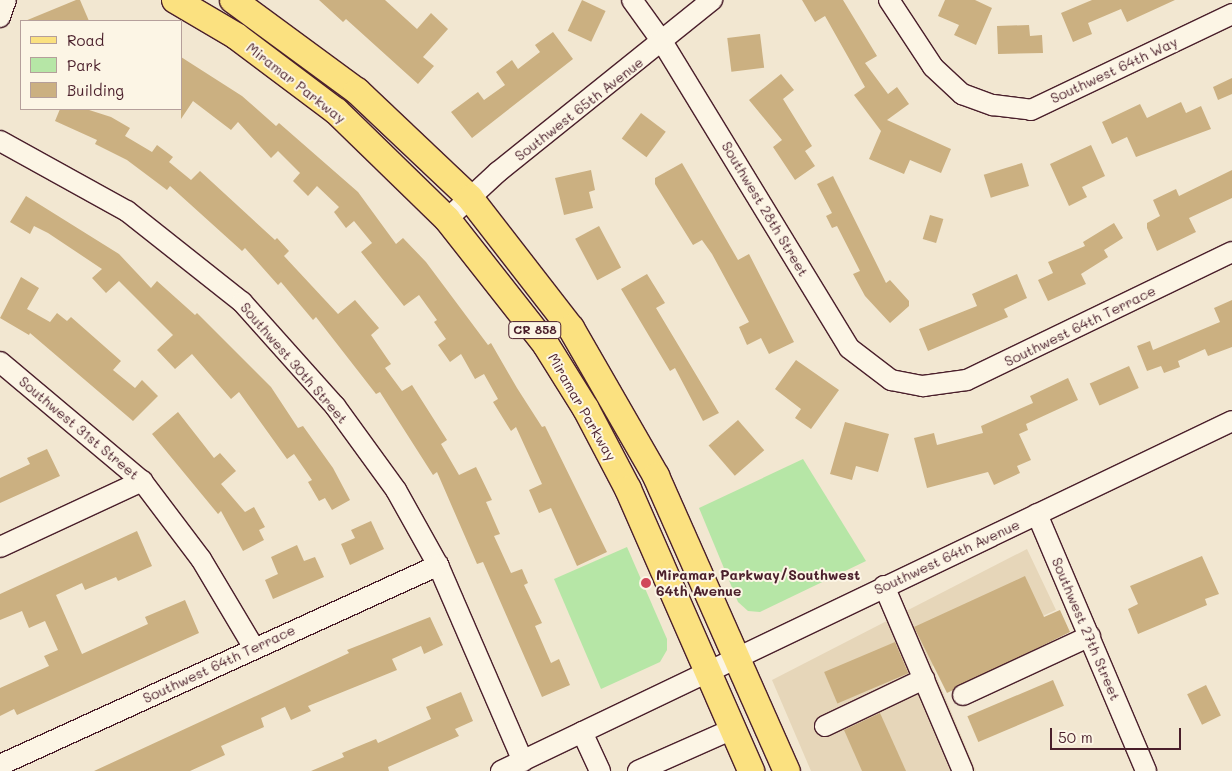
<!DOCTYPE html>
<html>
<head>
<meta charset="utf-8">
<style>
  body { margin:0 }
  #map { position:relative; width:1232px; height:771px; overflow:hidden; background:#f2e7d1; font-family:Mali,sans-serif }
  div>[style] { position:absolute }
  .built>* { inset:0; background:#e6d6b9 }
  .green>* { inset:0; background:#b6e6a6 }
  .building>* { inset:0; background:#cbb081; transform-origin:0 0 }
  .roads { filter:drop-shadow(1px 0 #4a1f2b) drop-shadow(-1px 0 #4a1f2b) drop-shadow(0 1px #4a1f2b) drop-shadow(0 -1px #4a1f2b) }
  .minor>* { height:20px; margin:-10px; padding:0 10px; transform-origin:10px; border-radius:10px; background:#fcf5e5 }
  .major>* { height:26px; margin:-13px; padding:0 13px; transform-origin:13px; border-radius:13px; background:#fbe180 }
  .dots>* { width:14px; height:14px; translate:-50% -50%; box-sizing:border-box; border:2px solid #fcf5e5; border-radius:50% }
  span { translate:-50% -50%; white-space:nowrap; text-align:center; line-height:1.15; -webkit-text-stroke:4px #fcf5e5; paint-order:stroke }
  .shield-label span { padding:1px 4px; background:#fcf5e5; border:1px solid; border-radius:4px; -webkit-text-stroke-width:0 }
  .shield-label { font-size:12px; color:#4a1f2b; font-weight:700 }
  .street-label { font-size:14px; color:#4a1f2b }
  .poi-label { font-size:14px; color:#4a1f2b; font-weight:700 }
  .left { translate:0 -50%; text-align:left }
  .legend { position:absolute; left:20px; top:20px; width:162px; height:90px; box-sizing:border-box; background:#fcf5e5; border:1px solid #b59f9b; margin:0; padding:6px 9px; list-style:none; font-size:15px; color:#4a1f2b }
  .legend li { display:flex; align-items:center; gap:10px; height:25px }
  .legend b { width:25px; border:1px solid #b59f9b }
  .scale { position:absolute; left:1050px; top:728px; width:131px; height:22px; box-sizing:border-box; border:2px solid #4a1f2b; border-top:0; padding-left:6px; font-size:15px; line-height:18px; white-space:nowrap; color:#4a1f2b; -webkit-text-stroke:4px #fcf5e5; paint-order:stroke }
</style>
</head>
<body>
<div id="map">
  <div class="built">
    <i style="clip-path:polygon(1027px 549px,1056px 610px,932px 666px,976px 771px,811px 771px,772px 680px)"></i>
  </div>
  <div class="green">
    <i style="clip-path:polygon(803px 459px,866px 561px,760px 612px,748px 611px,738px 602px,699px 508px)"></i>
    <i style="clip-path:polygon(627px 547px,667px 639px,667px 650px,660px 662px,601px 689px,554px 579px)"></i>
  </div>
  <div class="building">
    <i style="clip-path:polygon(80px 0,89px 21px,25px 21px,76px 0)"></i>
    <i style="clip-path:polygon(319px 0,385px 0,417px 29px,431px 13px,448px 29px,423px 57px,434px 66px,418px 84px,346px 19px,343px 22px)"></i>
    <i style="left:582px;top:0;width:26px;height:34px;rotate:25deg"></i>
    <i style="clip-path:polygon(802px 0,843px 0,877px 56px,865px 63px,888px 94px,897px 87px,909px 104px,887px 120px,951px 149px,941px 173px,910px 160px,904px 174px,869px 159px,881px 131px,854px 95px,865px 87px,825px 16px,815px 22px)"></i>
    <i style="clip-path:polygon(945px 0,975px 0,992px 8px,976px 45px,954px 35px,959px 25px,938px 16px)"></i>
    <i style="clip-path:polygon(1092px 0,1175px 0,1127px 22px,1121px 9px,1088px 23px,1092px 34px,1073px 42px,1061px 13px)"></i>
    <i style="clip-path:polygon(1029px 25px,1030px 36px,1042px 35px,1043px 53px,998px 54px,997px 26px)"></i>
    <i style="clip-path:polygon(553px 32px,573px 59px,472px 138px,451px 112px,478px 92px,484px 100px,505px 85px,496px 72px,512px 60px,518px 69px,540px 52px,535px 45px)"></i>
    <i style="left:760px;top:34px;width:34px;height:33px;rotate:83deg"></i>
    <i style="clip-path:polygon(181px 57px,242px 96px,276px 126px,279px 123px,358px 192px,396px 244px,403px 238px,426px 262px,488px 345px,491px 343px,517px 388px,542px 427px,545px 426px,607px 552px,577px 566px,551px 508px,539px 513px,529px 490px,542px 484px,516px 427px,511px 431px,493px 402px,498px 399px,484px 374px,475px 379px,461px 354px,450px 362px,438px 345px,446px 339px,434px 322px,437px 320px,419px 295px,404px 306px,361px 252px,372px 243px,354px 221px,346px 228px,334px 212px,339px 207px,317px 186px,308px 196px,293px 181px,300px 173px,278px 151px,271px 158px,238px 122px,231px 130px,193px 101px,181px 119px)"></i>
    <i style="clip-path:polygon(781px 74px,794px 90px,783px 99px,812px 146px,805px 151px,815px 166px,795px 180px,773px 147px,782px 140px,749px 100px)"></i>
    <i style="clip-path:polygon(1232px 78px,1232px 94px,1218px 100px,1213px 87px)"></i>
    <i style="clip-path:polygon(1181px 102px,1186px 113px,1201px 106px,1211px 129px,1136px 157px,1127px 137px,1112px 144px,1102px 122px,1140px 104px,1147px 118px)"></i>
    <i style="clip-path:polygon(60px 109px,86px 109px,111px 117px,130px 128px,125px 136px,152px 152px,157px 145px,173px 157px,169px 162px,191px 180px,200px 171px,275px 240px,277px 238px,289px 251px,284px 256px,338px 314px,355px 300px,379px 328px,371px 335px,391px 364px,385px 368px,402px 391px,412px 385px,447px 440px,441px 444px,459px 475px,476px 467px,492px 500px,486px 502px,500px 534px,494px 536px,511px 573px,522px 569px,528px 583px,524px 585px,542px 623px,535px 626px,551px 663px,559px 659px,570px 685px,542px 697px,483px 562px,477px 564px,437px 472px,433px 475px,380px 392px,376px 394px,316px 317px,313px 320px,281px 282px,278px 285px,245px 248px,242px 251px,170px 186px,167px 190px,127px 160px,95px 144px,97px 140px,55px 121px)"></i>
    <i style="left:641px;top:113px;width:31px;height:32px;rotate:37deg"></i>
    <i style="clip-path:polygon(1091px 145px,1105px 176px,1082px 187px,1087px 197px,1069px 206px,1050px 164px)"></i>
    <i style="clip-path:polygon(682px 163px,738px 260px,749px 254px,794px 342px,769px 354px,761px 338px,747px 345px,739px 327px,749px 322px,712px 254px,702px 240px,693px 245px,655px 184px,655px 178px)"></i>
    <i style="left:1022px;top:163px;width:24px;height:40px;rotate:73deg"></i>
    <i style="clip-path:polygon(591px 170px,595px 190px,589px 192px,593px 208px,564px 215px,555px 178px)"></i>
    <i style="clip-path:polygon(1232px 170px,1232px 198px,1189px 218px,1196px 232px,1157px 251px,1147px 228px,1147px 223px,1160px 216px,1153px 200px,1176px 189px,1179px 196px)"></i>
    <i style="clip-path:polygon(833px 176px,886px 283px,890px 280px,909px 301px,909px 306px,890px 323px,865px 296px,853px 274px,860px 271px,837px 226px,832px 228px,826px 216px,832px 213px,817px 184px)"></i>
    <i style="clip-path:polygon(26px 196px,119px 254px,151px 288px,157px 281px,195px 315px,197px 313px,271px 387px,298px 428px,303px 426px,333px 468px,350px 500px,332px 510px,325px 498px,319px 501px,308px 482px,312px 480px,294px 454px,287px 459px,239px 392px,231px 399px,192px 354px,175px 369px,157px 350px,173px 335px,119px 281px,106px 293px,92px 278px,102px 269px,48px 233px,34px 226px,30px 234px,10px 222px)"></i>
    <i style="left:930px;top:215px;width:14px;height:25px;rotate:17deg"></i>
    <i style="clip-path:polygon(1114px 223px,1123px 238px,1104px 250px,1108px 257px,1081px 274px,1086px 284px,1048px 301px,1038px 280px,1053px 273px,1048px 262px,1085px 246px,1083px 242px)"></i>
    <i style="left:599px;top:226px;width:47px;height:27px;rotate:62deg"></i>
    <i style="clip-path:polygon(647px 274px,665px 303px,656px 308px,719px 413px,703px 421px,675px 368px,670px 371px,621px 289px)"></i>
    <i style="clip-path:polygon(1017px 274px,1027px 298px,1004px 309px,1008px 317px,928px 351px,919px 329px,977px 306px,972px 294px)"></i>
    <i style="clip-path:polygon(21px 277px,39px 288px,27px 309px,50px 322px,57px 313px,67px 321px,71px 317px,121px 361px,113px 370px,135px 388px,142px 380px,158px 396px,133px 421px,30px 333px,29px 335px,0 318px)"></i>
    <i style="clip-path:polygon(1232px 300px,1232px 347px,1208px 356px,1205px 349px,1178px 361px,1180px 367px,1164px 373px,1161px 366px,1147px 371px,1137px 346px,1150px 341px,1153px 350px,1220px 322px,1214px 308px)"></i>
    <i style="clip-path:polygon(796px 360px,839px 390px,811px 429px,795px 418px,801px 409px,775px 389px)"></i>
    <i style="left:1129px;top:366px;width:24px;height:43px;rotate:66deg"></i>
    <i style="clip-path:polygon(1068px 378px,1078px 400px,1026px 424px,1028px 430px,1019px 434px,1031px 460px,1017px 466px,1020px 473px,994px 485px,988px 472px,927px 488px,914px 438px,934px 433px,937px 445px,983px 433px,981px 426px,1033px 403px,1030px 396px)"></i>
    <i style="clip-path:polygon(178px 412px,214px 458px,220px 453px,236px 471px,221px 484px,245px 512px,254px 507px,265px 527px,259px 530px,264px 540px,243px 551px,221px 511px,218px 514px,152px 434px)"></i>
    <i style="left:738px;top:420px;width:40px;height:39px;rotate:49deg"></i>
    <i style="clip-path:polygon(845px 422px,889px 434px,878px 472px,856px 466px,852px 480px,830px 474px)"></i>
    <i style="clip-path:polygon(47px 449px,60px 476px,0 503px,0 478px,30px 464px,27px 458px)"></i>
    <i style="clip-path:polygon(371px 521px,384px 549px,350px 565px,341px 544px,355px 538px,351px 530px)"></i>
    <i style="clip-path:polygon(137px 531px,152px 566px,118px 581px,116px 577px,85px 590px,82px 583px,56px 595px,82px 654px,148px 624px,145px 617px,185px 600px,199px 633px,17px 715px,14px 709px,0 716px,0 688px,49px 666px,44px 656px,58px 650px,45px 621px,29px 628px,22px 611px,0 620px,0 594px)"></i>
    <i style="clip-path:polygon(297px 545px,304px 561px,315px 557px,324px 577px,273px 599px,265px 580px,278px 574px,271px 557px)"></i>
    <i style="clip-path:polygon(1202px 556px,1219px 594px,1205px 599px,1207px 605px,1138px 634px,1128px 609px,1138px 604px,1130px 586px)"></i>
    <i style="clip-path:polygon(1025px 576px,1044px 617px,1060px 610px,1070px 632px,947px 693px,914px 627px)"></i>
    <i style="clip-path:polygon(430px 617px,443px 645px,424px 654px,421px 646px,392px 659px,397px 670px,308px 706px,311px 711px,291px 720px,285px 707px,261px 718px,264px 727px,221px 746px,225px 755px,190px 771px,94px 771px,349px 653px,347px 650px)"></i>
    <i style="left:895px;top:642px;width:34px;height:77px;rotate:67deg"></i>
    <i style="left:1053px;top:680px;width:28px;height:93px;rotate:67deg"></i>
    <i style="left:1206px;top:685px;width:34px;height:21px;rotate:64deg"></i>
    <i style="clip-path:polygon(461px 692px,473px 721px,455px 729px,459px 736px,388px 767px,389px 771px,311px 771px,344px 757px,342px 753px,376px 739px,378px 743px,431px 719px,426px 707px)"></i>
    <i style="clip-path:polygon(880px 713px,906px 771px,862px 771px,844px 730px)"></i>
  </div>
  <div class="roads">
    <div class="minor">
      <i style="left:632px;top:0;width:53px;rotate:54.2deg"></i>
      <i style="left:663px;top:43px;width:357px;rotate:58.6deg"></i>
      <i style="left:849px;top:348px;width:53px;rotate:37.3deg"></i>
      <i style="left:891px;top:380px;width:33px;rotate:11deg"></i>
      <i style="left:923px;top:386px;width:44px;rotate:-7.8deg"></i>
      <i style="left:967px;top:380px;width:294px;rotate:-25.8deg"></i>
      <i style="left:889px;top:0;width:80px;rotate:56.7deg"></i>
      <i style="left:933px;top:67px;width:40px;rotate:43deg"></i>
      <i style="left:962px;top:94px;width:33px;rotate:20deg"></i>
      <i style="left:993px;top:105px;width:38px;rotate:7deg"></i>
      <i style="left:1031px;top:110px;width:223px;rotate:-25.5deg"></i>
      <i style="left:0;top:17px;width:18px;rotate:-71deg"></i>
      <i style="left:0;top:141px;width:145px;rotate:28.9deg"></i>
      <i style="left:127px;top:211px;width:147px;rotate:38.4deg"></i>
      <i style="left:242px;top:302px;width:140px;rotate:48.2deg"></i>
      <i style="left:335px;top:406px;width:104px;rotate:54deg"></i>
      <i style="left:396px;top:490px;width:86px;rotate:60.8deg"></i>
      <i style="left:438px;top:565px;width:214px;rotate:66.6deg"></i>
      <i style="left:447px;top:219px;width:69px;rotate:-42.7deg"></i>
      <i style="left:498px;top:172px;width:275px;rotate:-38.8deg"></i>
      <i style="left:0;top:362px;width:185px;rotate:40deg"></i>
      <i style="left:142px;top:481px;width:98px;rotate:52.9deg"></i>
      <i style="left:201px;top:559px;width:104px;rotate:59.2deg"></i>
      <i style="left:1037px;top:514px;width:279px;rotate:67deg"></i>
      <i style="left:0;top:547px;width:157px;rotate:-24.9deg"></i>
      <i style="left:884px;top:586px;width:201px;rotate:66.9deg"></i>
      <i style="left:963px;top:695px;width:140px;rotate:-24.9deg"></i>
      <i style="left:825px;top:726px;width:110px;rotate:-25.4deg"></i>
      <i style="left:582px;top:732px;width:43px;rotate:65.2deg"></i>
      <i style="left:0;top:765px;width:482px;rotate:-24.5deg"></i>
      <i style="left:501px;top:771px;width:810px;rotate:-25.58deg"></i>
      <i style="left:638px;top:771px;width:104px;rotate:-23.9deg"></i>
    </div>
    <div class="major">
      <i style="left:175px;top:0;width:71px;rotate:30.5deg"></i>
      <i style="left:236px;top:36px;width:125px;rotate:36.9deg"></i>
      <i style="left:336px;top:111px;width:155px;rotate:44.2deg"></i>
      <i style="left:447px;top:219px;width:160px;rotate:51.8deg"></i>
      <i style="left:546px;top:345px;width:75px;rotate:58deg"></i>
      <i style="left:586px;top:409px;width:90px;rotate:62.3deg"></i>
      <i style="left:628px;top:489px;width:308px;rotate:66.4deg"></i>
      <i style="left:233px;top:0;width:154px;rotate:36.3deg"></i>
      <i style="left:357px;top:91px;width:156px;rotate:43.4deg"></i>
      <i style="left:470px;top:198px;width:165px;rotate:52.2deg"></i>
      <i style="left:571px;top:328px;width:171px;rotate:60.1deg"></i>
      <i style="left:656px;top:476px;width:323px;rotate:66.1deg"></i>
    </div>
  </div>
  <div class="dots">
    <i style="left:646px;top:583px;background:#d1495b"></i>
  </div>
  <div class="shield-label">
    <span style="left:535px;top:330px">CR 858</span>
  </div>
  <div class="street-label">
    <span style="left:1114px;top:70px;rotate:-25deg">Southwest 64th Way</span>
    <span style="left:296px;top:83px;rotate:38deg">Miramar Parkway</span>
    <span style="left:579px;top:109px;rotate:-38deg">Southwest 65th Avenue</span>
    <span style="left:765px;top:209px;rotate:59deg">Southwest 28th Street</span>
    <span style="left:1080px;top:326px;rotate:-26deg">Southwest 64th Terrace</span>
    <span style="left:294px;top:363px;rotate:49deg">Southwest 30th Street</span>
    <span style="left:582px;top:407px;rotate:60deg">Miramar Parkway</span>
    <span style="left:79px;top:428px;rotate:40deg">Southwest 31st Street</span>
    <span style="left:947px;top:557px;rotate:-25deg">Southwest 64th Avenue</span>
    <span style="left:1086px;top:629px;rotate:67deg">Southwest 27th Street</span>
    <span style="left:219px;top:664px;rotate:-25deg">Southwest 64th Terrace</span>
  </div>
  <div class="poi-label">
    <span class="left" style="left:656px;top:583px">Miramar Parkway/Southwest<br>64th Avenue</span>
  </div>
  <ul class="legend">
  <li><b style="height:6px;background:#fbe180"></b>Road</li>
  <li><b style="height:14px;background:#b6e6a6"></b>Park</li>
  <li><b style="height:14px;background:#cbb081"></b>Building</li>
  </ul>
  <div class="scale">50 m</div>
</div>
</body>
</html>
